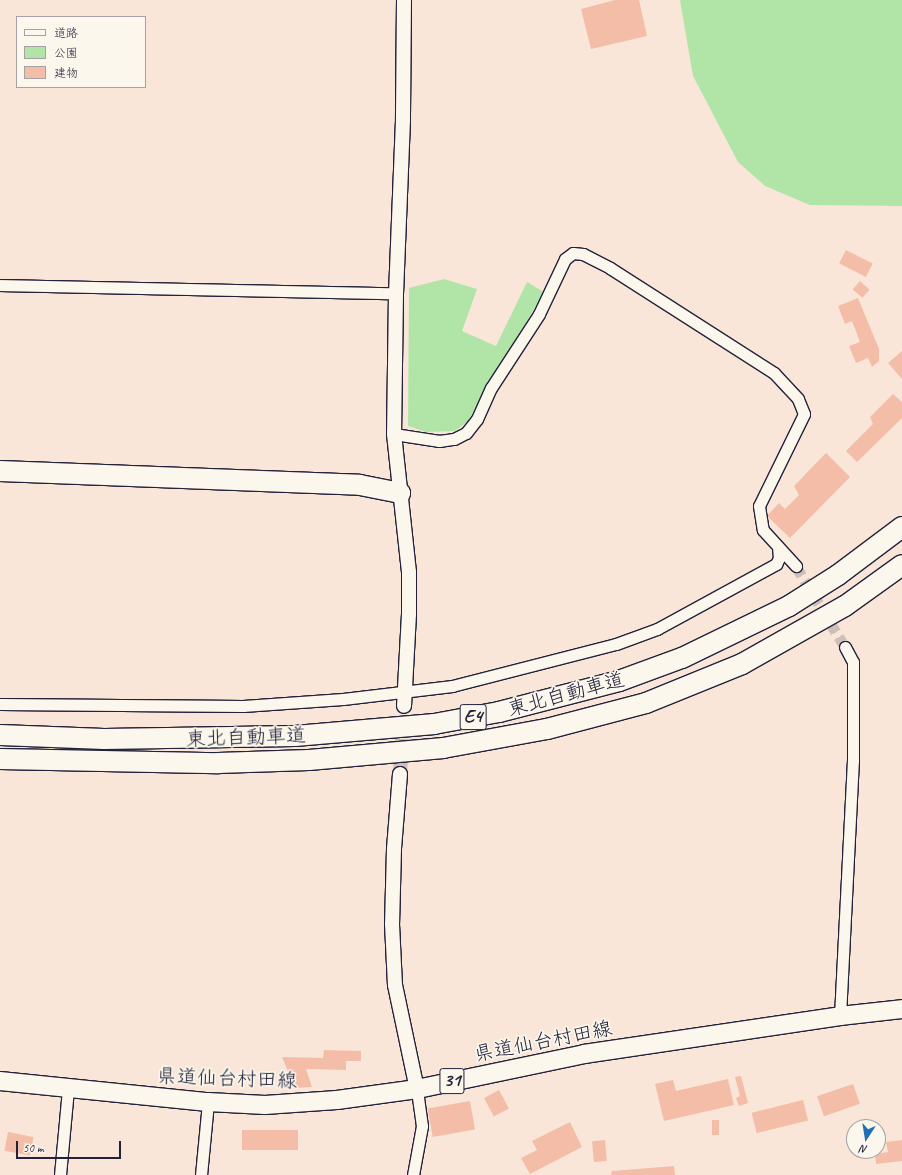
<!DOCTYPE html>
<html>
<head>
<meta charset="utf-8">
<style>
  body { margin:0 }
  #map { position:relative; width:902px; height:1175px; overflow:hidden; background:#f9e6d8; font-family:Caveat,"Klee One",sans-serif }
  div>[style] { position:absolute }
  .green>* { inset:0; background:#b1e5a7 }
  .building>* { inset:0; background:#f4bda8; transform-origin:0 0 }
  .minor-tunnel>* { height:11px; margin-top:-5.5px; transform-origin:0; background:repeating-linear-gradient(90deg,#cebfb9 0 11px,transparent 0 16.5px) }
  .tertiary-tunnel>* { height:14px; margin-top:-7px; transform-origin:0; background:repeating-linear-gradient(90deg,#cebfb9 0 14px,transparent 0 21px) }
  .roads { filter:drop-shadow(1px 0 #22223b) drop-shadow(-1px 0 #22223b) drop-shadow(0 1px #22223b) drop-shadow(0 -1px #22223b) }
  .minor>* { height:11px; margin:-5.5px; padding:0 5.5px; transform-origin:5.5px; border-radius:5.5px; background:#fbf7ec }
  .tertiary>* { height:14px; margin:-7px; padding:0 7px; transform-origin:7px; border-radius:7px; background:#fbf7ec }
  .primary>* { height:18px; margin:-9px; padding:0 9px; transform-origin:9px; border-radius:9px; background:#fbf7ec }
  .motorway>* { height:20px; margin:-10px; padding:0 10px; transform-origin:10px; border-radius:10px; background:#fbf7ec }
  span { translate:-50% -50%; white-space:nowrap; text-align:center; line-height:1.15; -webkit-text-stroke:3.5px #fbf7ec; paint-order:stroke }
  .shield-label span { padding:1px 3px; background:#fbf7ec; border:1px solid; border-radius:3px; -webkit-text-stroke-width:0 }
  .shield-label { font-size:19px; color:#22223b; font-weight:700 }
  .street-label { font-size:20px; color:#22223b }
  .legend { position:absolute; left:16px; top:16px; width:130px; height:72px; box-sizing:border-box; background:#fbf7ec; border:1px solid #a4a2a5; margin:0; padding:5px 7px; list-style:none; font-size:12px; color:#22223b }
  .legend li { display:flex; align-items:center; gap:8px; height:20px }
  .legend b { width:20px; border:1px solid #a4a2a5 }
  .north { position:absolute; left:846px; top:1119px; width:40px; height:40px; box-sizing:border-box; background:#fbf7ec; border:1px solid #a4a2a5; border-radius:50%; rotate:192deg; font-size:11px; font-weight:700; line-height:16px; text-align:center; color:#22223b }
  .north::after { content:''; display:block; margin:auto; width:14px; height:18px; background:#1f6fb2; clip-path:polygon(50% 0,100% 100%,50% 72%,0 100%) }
  .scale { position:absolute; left:16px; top:1141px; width:105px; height:18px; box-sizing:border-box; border:2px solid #22223b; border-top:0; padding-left:5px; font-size:12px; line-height:14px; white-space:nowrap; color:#22223b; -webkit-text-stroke:3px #fbf7ec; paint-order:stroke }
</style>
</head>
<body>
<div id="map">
  <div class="green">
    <i style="clip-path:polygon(680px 0,902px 0,902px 206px,810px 205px,765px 186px,738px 162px,693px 76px)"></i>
    <i style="clip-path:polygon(444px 279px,477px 289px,462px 331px,496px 346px,527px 282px,544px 292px,468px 421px,455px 431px,426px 432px,408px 426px,409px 288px)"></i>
  </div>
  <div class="building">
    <i style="clip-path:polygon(615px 0,639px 0,647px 36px,591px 49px,581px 9px)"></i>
    <i style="left:846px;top:250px;width:30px;height:15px;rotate:27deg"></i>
    <i style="left:860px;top:281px;width:13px;height:11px;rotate:42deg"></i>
    <i style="clip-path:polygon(858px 298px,879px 349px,879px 361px,872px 367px,868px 358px,856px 363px,849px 346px,860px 342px,852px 321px,845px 324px,838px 306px)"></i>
    <i style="clip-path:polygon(902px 351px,902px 379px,888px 363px)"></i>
    <i style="clip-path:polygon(893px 394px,902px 402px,902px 418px,857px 462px,846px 451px,873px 424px,870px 417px)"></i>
    <i style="clip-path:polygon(826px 453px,850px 477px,790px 538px,767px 516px,779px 503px,785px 509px,799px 495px,794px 486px)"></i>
    <i style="clip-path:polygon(324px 1050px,361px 1051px,361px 1061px,346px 1061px,346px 1070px,306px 1069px,312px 1087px,295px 1088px,282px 1057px,323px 1058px)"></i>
    <i style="clip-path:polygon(741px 1076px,748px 1103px,739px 1106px,736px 1098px,740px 1096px,735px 1077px)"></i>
    <i style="clip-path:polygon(728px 1079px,734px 1105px,664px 1121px,655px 1084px,673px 1080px,676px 1091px)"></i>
    <i style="left:853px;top:1084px;width:21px;height:38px;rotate:71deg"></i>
    <i style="left:499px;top:1090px;width:21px;height:17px;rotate:62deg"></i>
    <i style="left:803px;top:1100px;width:21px;height:53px;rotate:76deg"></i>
    <i style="left:470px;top:1101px;width:29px;height:43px;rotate:80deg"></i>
    <i style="left:712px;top:1120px;width:7px;height:15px"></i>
    <i style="clip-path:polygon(570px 1122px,582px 1147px,530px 1174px,521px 1158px,537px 1150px,532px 1141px)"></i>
    <i style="left:298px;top:1130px;width:20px;height:56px;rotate:90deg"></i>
    <i style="left:8px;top:1132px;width:26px;height:19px;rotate:11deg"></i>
    <i style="left:605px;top:1140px;width:21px;height:13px;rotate:85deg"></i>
    <i style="clip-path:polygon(902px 1140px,902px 1161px,876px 1164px,875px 1154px,888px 1152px,886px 1142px)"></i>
    <i style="clip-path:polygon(674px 1166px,675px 1175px,611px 1175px,612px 1171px)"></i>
  </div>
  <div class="minor-tunnel">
    <i style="left:796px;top:566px;width:95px;rotate:58.8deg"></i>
  </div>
  <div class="tertiary-tunnel">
    <i style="left:400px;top:774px;width:68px;rotate:-86.6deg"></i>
  </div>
  <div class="roads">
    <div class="minor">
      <i style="left:0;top:285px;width:396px;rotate:1.2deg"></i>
      <i style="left:394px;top:434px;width:46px;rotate:8.8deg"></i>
      <i style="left:439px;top:441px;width:15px;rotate:-8deg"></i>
      <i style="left:454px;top:439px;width:13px;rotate:-27deg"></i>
      <i style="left:466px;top:433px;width:18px;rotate:-52deg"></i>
      <i style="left:477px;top:419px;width:34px;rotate:-66deg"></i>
      <i style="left:491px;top:388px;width:88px;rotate:-57deg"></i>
      <i style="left:539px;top:314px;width:61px;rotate:-64.7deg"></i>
      <i style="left:565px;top:259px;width:10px;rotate:-37deg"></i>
      <i style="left:573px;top:253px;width:10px;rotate:6deg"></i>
      <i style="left:583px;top:254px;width:30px;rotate:27deg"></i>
      <i style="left:610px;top:268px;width:195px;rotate:32.6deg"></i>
      <i style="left:774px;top:373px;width:35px;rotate:47deg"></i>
      <i style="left:798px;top:399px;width:16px;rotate:68deg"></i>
      <i style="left:804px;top:414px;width:102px;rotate:116.1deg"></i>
      <i style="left:759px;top:506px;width:24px;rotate:81deg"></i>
      <i style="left:763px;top:530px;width:49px;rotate:47.5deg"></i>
      <i style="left:0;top:704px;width:243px;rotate:0.5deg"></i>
      <i style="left:243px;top:706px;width:100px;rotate:-4deg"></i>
      <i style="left:343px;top:699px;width:110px;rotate:-6.8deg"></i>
      <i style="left:452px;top:686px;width:169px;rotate:-14.4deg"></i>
      <i style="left:616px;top:644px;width:44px;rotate:-20.1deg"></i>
      <i style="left:657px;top:629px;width:136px;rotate:-28.6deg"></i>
      <i style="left:776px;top:564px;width:7px;rotate:-63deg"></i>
      <i style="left:779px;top:558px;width:11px;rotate:-95deg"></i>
      <i style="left:840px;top:1016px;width:255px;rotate:-87.1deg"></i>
      <i style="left:853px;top:761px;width:99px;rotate:-90deg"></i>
      <i style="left:853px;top:662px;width:17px;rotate:-118deg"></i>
      <i style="left:60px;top:1175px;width:86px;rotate:-84.7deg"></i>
      <i style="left:201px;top:1175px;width:73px;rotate:-84.5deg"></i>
      <i style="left:413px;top:1175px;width:50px;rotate:-79.6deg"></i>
      <i style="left:422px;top:1126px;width:37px;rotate:-98deg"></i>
    </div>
    <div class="tertiary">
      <i style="left:404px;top:0;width:120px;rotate:90.5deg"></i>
      <i style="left:403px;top:120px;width:173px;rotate:92.3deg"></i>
      <i style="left:396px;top:293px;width:141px;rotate:90.8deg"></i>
      <i style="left:394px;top:434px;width:139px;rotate:83.8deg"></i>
      <i style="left:409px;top:572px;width:42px;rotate:90deg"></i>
      <i style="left:409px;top:614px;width:92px;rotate:93.1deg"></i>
      <i style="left:400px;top:774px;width:75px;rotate:94.6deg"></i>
      <i style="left:394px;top:849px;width:75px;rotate:91.5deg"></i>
      <i style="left:392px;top:924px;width:61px;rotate:87.2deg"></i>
      <i style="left:395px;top:985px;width:106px;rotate:78.1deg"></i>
    </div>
    <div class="primary">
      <i style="left:0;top:1081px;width:209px;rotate:5.8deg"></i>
      <i style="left:208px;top:1102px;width:57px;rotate:3deg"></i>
      <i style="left:265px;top:1105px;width:72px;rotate:-4deg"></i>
      <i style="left:337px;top:1100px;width:81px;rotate:-7.8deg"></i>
      <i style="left:417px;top:1089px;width:171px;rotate:-11.8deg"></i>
      <i style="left:584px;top:1054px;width:259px;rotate:-8.4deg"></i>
      <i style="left:840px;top:1016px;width:62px;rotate:-6.4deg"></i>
    </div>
    <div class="motorway">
      <i style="left:0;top:471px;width:360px;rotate:2.2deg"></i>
      <i style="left:360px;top:485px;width:41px;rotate:11.3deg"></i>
      <i style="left:0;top:735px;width:104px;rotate:2.2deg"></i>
      <i style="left:104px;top:739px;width:191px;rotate:-0.9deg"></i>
      <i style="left:295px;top:736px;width:140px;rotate:-4.9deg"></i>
      <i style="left:434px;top:724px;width:66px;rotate:-10.5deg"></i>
      <i style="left:499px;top:712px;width:124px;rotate:-14.5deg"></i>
      <i style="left:619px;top:681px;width:67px;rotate:-20.1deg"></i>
      <i style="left:682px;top:658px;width:119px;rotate:-25.9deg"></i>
      <i style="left:789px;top:606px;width:58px;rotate:-32.3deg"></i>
      <i style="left:838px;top:575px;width:80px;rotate:-36.9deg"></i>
      <i style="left:0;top:759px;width:218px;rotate:1.1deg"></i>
      <i style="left:218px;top:763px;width:91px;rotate:-1.9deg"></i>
      <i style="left:309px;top:760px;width:135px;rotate:-5.1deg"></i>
      <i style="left:443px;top:748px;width:106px;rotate:-10.4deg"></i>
      <i style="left:547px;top:729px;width:102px;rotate:-14.7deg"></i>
      <i style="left:646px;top:703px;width:104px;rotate:-22.1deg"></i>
      <i style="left:742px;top:664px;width:118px;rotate:-29.4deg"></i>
      <i style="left:845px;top:606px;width:70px;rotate:-35.7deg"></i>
    </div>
  </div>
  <div class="shield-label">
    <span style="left:473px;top:717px">E4</span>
    <span style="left:452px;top:1081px">31</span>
  </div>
  <div class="street-label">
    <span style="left:566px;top:694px;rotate:-15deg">東北自動車道</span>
    <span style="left:246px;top:737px;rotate:-2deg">東北自動車道</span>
    <span style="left:543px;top:1041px;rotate:-11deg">県道仙台村田線</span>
    <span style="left:227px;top:1078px;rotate:2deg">県道仙台村田線</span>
  </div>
  <ul class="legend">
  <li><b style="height:5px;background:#fbf7ec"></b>道路</li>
  <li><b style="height:11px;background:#b1e5a7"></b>公園</li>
  <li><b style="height:11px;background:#f4bda8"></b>建物</li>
  </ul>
  <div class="north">N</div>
  <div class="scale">50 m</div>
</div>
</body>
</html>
